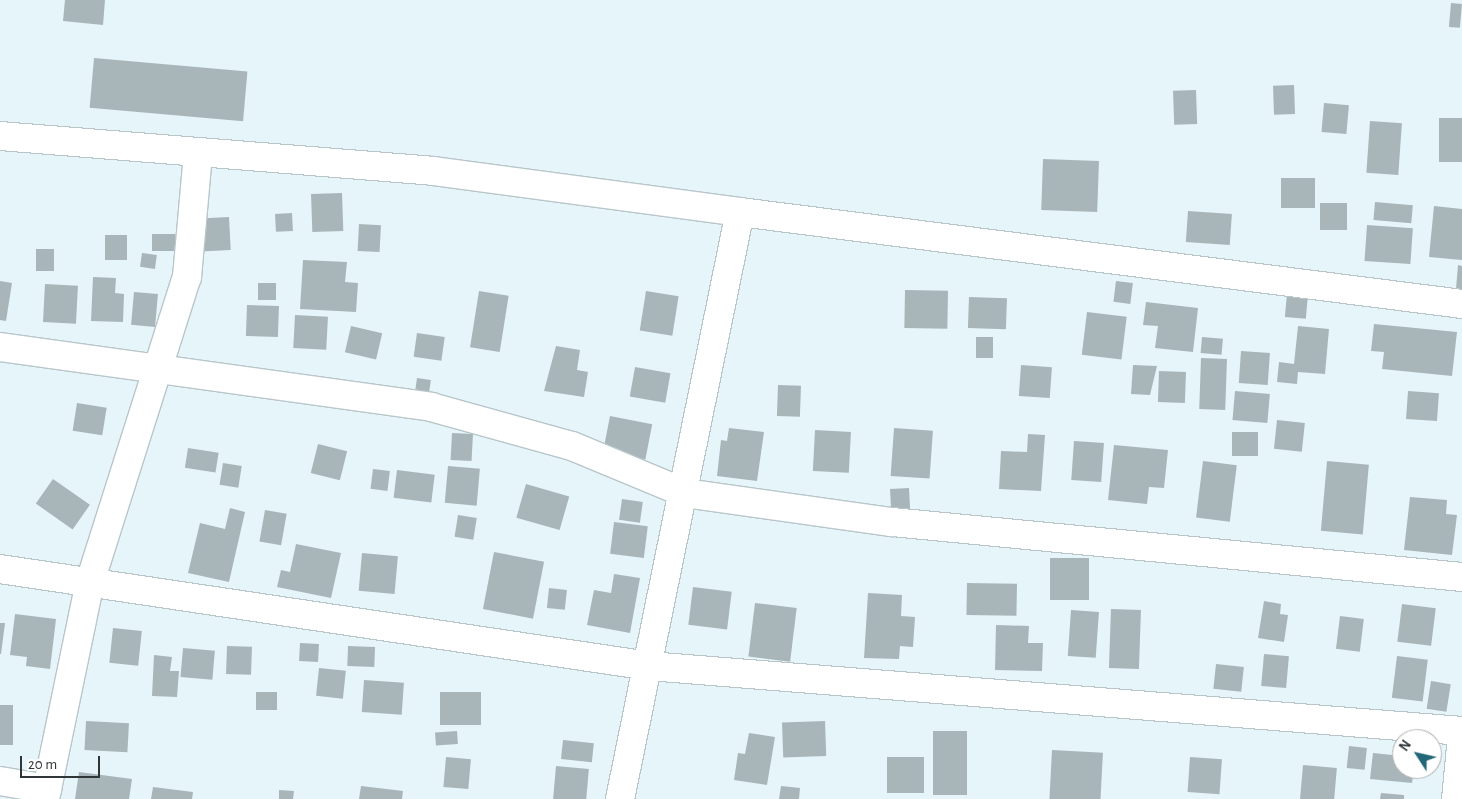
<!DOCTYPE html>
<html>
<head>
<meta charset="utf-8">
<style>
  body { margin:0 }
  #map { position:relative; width:1462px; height:799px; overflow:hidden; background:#e6f5f9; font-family:"Alegreya Sans",sans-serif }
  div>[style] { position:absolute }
  .building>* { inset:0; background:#a8b6ba; transform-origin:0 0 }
  .roads { filter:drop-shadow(1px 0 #b8c6ca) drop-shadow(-1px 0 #b8c6ca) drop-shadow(0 1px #b8c6ca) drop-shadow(0 -1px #b8c6ca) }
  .minor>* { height:28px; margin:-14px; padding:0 14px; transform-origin:14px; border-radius:14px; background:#fff }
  span { translate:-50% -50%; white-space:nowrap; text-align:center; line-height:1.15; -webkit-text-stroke:4.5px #fff; paint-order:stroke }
  .north { position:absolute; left:1392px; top:729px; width:50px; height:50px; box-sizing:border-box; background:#fff; border:1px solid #acaeaf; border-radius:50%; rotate:305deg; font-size:14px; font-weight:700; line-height:20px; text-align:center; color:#303537 }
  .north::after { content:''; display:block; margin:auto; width:18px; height:22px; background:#216777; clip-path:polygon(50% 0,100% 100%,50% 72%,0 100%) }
  .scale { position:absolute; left:20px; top:756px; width:80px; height:22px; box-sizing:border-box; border:2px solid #303537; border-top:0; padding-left:6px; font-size:15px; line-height:18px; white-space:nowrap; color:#303537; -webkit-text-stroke:4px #fff; paint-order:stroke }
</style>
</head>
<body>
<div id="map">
  <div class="building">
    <i style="clip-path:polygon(65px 0,105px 0,103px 25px,63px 21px)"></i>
    <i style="left:1451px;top:3px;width:11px;height:24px;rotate:5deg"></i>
    <i style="left:94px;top:58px;width:154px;height:50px;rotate:5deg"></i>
    <i style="left:1294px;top:85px;width:29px;height:21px;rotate:88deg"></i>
    <i style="left:1196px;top:90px;width:34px;height:23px;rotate:88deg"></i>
    <i style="left:1324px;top:103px;width:25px;height:29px;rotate:5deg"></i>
    <i style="left:1439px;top:118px;width:23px;height:44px"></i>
    <i style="left:1370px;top:121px;width:32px;height:52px;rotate:4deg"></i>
    <i style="left:1043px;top:159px;width:56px;height:51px;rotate:2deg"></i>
    <i style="left:1281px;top:178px;width:34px;height:30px"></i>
    <i style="left:342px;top:193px;width:38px;height:31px;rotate:88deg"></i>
    <i style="left:1375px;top:202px;width:38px;height:18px;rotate:5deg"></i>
    <i style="left:1347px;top:203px;width:27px;height:27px;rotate:90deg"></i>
    <i style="clip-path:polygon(1434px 206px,1462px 209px,1462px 260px,1429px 257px)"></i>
    <i style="left:1188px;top:211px;width:44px;height:31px;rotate:4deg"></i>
    <i style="left:292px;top:213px;width:18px;height:17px;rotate:87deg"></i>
    <i style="left:229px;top:217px;width:33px;height:30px;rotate:87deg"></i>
    <i style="left:359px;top:224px;width:22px;height:27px;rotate:3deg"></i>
    <i style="left:1367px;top:225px;width:46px;height:36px;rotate:4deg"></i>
    <i style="left:152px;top:234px;width:23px;height:17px"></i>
    <i style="left:105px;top:235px;width:22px;height:25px"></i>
    <i style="left:36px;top:249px;width:18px;height:22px"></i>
    <i style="left:142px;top:253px;width:15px;height:14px;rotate:8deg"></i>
    <i style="clip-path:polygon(303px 260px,347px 262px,345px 282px,358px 283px,356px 312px,300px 309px)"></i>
    <i style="clip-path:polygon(1458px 265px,1462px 266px,1462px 289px,1456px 289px)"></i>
    <i style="clip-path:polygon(93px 277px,116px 278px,115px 293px,124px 294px,123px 322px,91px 321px)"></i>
    <i style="clip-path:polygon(0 281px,12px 283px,6px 321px,0 320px)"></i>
    <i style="left:1116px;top:281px;width:17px;height:21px;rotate:7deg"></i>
    <i style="left:258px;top:283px;width:18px;height:17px"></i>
    <i style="left:45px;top:284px;width:33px;height:38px;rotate:3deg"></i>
    <i style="left:905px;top:290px;width:43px;height:38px;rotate:1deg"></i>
    <i style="left:479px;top:291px;width:30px;height:57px;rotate:9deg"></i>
    <i style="left:646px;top:291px;width:33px;height:40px;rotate:9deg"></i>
    <i style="left:134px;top:292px;width:24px;height:33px;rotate:5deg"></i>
    <i style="left:1287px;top:293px;width:21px;height:24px;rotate:5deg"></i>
    <i style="left:969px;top:297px;width:38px;height:31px;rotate:2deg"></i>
    <i style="clip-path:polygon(1146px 302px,1198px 308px,1193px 352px,1155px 348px,1158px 326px,1143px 325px)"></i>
    <i style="left:247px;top:305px;width:32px;height:31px;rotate:2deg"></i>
    <i style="left:1087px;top:312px;width:40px;height:43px;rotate:7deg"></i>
    <i style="left:295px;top:315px;width:33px;height:33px;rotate:3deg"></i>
    <i style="clip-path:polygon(1374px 324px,1457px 332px,1452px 376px,1382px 369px,1384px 352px,1371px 351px)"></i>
    <i style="left:351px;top:326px;width:32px;height:27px;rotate:13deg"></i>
    <i style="clip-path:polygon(1298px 326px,1329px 329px,1325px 374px,1298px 372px,1297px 384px,1277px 382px,1279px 362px,1294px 364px)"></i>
    <i style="left:417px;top:333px;width:28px;height:24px;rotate:8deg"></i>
    <i style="left:976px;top:337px;width:17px;height:21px"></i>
    <i style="left:1202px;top:337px;width:21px;height:16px;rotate:5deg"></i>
    <i style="clip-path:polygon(556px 346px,580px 350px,577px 370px,588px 372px,584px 397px,544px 391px)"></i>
    <i style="left:1241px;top:351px;width:29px;height:32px;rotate:4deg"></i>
    <i style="left:1201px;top:358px;width:26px;height:51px;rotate:2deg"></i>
    <i style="left:1021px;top:365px;width:31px;height:31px;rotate:4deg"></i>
    <i style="clip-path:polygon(1133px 365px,1157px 366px,1150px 395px,1131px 394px)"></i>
    <i style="left:635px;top:367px;width:36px;height:30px;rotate:10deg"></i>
    <i style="left:1159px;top:371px;width:27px;height:31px;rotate:2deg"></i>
    <i style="left:417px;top:378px;width:14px;height:19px;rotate:8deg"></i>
    <i style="left:778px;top:385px;width:23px;height:31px;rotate:2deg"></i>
    <i style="left:1235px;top:391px;width:35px;height:29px;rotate:5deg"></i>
    <i style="left:1408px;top:391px;width:31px;height:28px;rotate:4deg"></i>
    <i style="left:77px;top:403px;width:30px;height:28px;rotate:9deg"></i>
    <i style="left:610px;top:416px;width:43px;height:36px;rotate:11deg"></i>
    <i style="left:1277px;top:420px;width:28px;height:29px;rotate:6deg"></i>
    <i style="clip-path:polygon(729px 428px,764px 432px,757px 481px,717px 476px,721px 440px,727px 441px)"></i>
    <i style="left:894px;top:428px;width:39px;height:48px;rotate:4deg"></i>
    <i style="left:815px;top:430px;width:36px;height:41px;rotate:3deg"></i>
    <i style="left:1232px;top:432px;width:26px;height:24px"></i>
    <i style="left:452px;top:433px;width:21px;height:27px;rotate:3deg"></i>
    <i style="clip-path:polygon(1028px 434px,1045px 435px,1041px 491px,999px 489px,1001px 451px,1027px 452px)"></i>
    <i style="left:1074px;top:441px;width:30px;height:39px;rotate:4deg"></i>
    <i style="left:318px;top:444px;width:30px;height:30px;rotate:14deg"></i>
    <i style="clip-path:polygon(1114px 445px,1168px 450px,1164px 488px,1149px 487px,1147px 504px,1108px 500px)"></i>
    <i style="left:188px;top:448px;width:31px;height:20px;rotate:9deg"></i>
    <i style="left:1203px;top:461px;width:34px;height:57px;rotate:7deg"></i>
    <i style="left:1327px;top:461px;width:42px;height:70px;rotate:5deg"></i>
    <i style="left:223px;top:463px;width:19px;height:22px;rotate:9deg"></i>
    <i style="left:448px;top:466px;width:32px;height:37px;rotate:5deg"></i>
    <i style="left:373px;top:469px;width:17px;height:20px;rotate:7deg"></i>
    <i style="left:397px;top:470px;width:38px;height:28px;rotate:7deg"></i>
    <i style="left:53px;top:479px;width:45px;height:30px;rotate:35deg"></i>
    <i style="left:526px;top:484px;width:45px;height:35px;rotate:16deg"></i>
    <i style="left:909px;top:488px;width:21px;height:19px;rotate:87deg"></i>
    <i style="clip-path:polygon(1410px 497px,1447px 500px,1446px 514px,1457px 515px,1452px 555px,1404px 550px)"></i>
    <i style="left:622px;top:499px;width:21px;height:21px;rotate:8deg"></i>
    <i style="clip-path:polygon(230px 508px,245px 512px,229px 582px,188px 573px,200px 523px,225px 529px)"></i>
    <i style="left:265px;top:510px;width:22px;height:32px;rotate:10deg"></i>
    <i style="left:458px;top:515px;width:19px;height:22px;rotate:9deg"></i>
    <i style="left:614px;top:522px;width:34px;height:32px;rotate:7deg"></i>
    <i style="clip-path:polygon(296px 544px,341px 553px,331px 598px,277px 587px,281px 570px,290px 572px)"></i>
    <i style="left:494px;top:552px;width:51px;height:58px;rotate:11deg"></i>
    <i style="left:362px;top:553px;width:36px;height:38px;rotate:5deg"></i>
    <i style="left:1050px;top:558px;width:39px;height:42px"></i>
    <i style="clip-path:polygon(614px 574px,640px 578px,630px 633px,587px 625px,594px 590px,611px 593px)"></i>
    <i style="left:967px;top:583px;width:50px;height:32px;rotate:1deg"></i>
    <i style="left:693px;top:587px;width:39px;height:38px;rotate:7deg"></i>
    <i style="left:549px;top:588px;width:18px;height:20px;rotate:6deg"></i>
    <i style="clip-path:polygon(868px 593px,902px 595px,901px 616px,915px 617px,913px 647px,900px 646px,899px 659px,864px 658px)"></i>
    <i style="clip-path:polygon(1264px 601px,1281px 604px,1280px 614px,1288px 615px,1284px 642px,1258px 638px)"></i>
    <i style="left:755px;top:603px;width:42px;height:54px;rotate:7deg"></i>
    <i style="left:1402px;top:604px;width:34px;height:38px;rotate:7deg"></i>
    <i style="left:1111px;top:609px;width:30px;height:59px;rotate:2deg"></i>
    <i style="left:1071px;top:610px;width:28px;height:46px;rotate:4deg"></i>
    <i style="clip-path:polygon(15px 614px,56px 619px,50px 669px,26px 666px,27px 657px,10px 655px)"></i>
    <i style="left:1340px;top:616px;width:24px;height:33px;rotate:7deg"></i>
    <i style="clip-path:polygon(0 623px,5px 623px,1px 654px,0 654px)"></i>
    <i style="clip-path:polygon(996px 625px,1029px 626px,1028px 643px,1043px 643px,1042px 671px,995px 670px)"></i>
    <i style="left:113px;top:628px;width:29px;height:35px;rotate:6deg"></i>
    <i style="left:300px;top:643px;width:19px;height:18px;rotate:3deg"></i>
    <i style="left:227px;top:646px;width:25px;height:28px;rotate:2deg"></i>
    <i style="left:348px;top:646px;width:27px;height:20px;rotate:2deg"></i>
    <i style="left:183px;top:648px;width:32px;height:29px;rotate:5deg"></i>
    <i style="left:1264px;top:654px;width:25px;height:32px;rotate:5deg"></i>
    <i style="clip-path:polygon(154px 655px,172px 657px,170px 671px,179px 671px,177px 697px,152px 696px)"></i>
    <i style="left:1397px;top:656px;width:31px;height:42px;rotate:7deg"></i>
    <i style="left:1216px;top:664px;width:28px;height:25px;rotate:6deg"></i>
    <i style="left:319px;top:668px;width:27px;height:28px;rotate:6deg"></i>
    <i style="left:364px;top:680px;width:40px;height:32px;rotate:4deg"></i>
    <i style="left:1431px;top:681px;width:20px;height:28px;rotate:9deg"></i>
    <i style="left:256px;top:692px;width:21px;height:18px"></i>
    <i style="left:440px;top:692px;width:41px;height:33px"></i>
    <i style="left:0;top:705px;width:13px;height:40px"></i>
    <i style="left:86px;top:721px;width:43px;height:29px;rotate:3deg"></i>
    <i style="left:825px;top:721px;width:35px;height:43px;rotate:88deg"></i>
    <i style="left:457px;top:731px;width:13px;height:22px;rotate:86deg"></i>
    <i style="left:933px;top:731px;width:34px;height:64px"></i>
    <i style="clip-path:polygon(749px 733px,775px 737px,767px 785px,734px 780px,738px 753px,745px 754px)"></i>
    <i style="left:563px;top:740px;width:31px;height:19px;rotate:6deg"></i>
    <i style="left:1349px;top:746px;width:18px;height:22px;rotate:6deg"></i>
    <i style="left:1052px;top:750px;width:51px;height:49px;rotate:3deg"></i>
    <i style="clip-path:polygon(1373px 753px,1402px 756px,1402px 769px,1414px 769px,1412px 783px,1370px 779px)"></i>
    <i style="left:446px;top:757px;width:25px;height:30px;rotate:5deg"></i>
    <i style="left:887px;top:757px;width:37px;height:36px"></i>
    <i style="left:1190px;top:757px;width:32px;height:35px;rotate:4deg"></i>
    <i style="left:1303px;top:765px;width:34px;height:34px;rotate:5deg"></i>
    <i style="left:556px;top:766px;width:33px;height:33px;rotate:5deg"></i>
    <i style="clip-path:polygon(79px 772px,132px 779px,129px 799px,75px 799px)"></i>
    <i style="clip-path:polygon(361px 786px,403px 791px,402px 799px,359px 799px)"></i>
    <i style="clip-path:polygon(781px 786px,800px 788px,799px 799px,779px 799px)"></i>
    <i style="clip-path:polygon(153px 787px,193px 792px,192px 799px,151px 799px)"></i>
    <i style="clip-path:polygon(279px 790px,294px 791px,293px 799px,279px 799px)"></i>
    <i style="clip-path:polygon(1381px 793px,1404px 795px,1404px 799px,1380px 799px)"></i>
  </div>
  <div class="roads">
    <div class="minor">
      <i style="left:0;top:136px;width:434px;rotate:4.6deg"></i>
      <i style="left:433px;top:171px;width:310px;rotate:7.6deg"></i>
      <i style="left:0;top:347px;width:435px;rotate:7.9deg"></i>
      <i style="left:431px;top:407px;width:146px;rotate:15.5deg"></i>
      <i style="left:572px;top:446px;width:122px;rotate:22.6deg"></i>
      <i style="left:685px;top:493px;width:209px;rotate:8deg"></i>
      <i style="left:892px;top:522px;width:573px;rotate:5.51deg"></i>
      <i style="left:0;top:569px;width:656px;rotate:8.5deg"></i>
      <i style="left:649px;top:666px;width:816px;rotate:4.57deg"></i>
      <i style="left:0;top:781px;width:48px;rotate:9.7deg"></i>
      <i style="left:45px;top:799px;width:222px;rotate:-78.3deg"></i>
      <i style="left:90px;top:582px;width:320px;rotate:-72.4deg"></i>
      <i style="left:187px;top:277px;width:124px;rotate:-84.9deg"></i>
      <i style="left:620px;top:799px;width:599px;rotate:-78.45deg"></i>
      <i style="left:740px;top:212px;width:728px;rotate:7.26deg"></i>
      <i style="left:1456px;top:799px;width:62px;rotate:-84.5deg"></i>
    </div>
  </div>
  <div class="north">N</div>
  <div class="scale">20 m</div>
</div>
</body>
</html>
